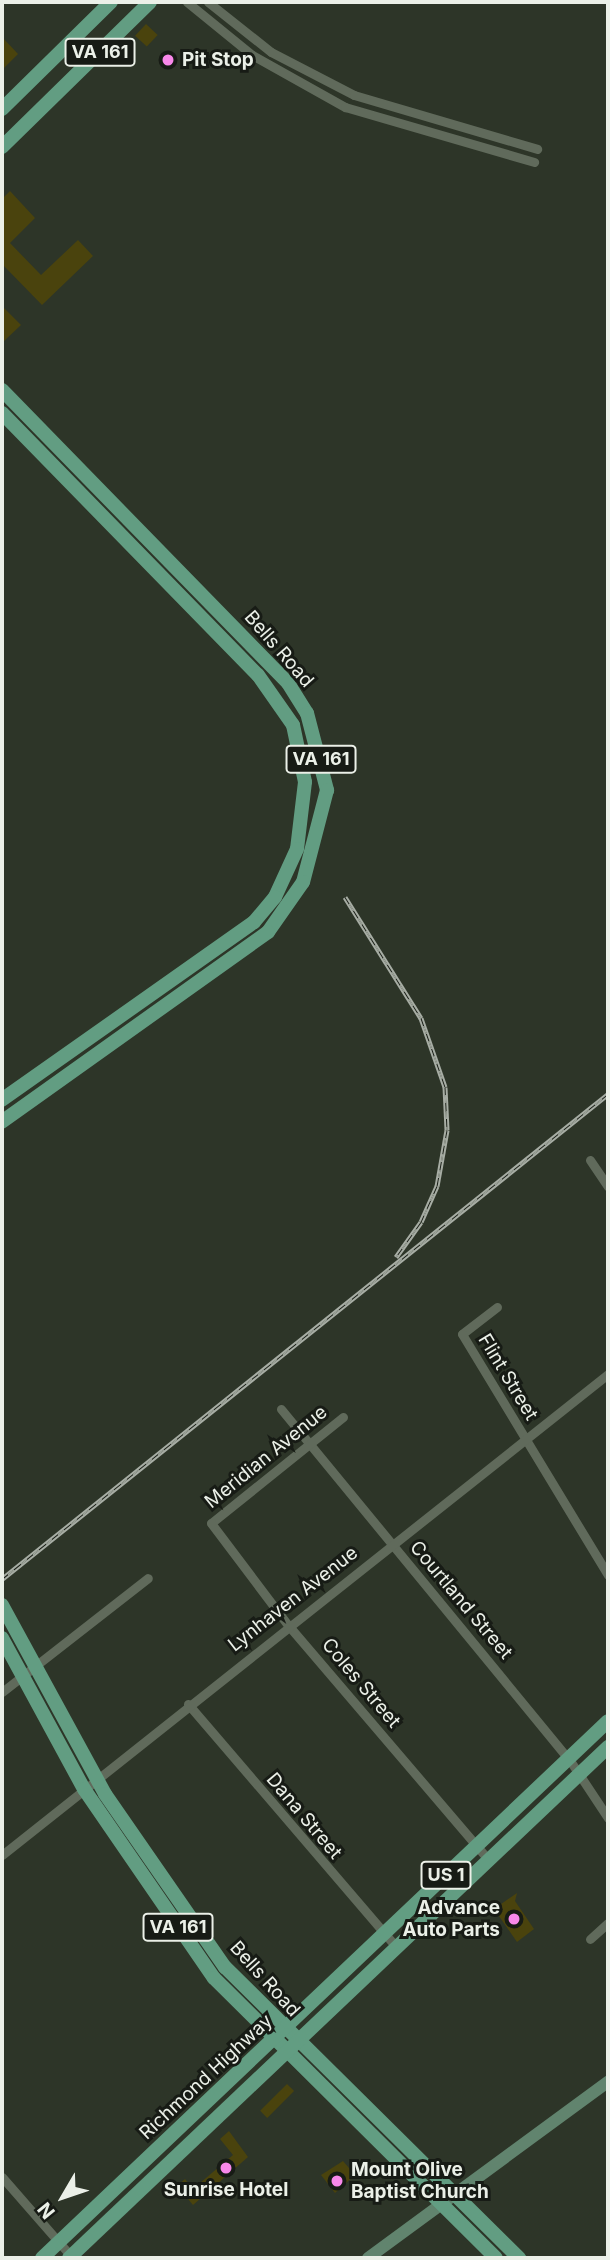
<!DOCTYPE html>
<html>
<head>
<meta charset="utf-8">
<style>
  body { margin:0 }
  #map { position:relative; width:610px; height:2260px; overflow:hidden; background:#2d3528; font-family:Inter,sans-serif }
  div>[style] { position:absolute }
  .building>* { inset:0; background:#4a430d; transform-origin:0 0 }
  .street>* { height:9px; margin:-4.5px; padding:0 4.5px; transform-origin:4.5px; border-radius:4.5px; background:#606a5b }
  .secondary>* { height:12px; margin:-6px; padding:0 6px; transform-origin:6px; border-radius:6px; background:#61846e }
  .primary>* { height:14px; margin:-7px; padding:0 7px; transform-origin:7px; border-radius:7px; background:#629d82 }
  .rail>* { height:5px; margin-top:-2.5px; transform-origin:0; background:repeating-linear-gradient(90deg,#171b15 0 8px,#a7ada4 0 16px); box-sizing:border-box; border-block:2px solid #a7ada4 }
  .dots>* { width:19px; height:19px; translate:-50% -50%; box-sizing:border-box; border:4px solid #171b15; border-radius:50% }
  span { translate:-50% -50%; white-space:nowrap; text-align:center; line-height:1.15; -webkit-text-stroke:6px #171b15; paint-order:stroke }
  .shield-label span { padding:2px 5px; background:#171b15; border:2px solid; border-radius:5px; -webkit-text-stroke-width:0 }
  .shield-label { font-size:18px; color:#ebf0e8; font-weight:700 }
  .poi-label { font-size:19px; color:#ebf0e8; font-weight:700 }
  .left { translate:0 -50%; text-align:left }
  .right { translate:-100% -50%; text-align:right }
  .street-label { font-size:19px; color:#ebf0e8 }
  .frame { position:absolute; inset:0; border:4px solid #ebf0e8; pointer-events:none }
  .north { position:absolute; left:28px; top:2162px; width:70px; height:70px; -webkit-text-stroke:5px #171b15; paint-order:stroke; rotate:231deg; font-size:19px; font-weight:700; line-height:28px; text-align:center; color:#ebf0e8 }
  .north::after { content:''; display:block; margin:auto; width:24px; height:32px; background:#ebf0e8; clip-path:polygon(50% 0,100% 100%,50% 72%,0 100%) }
</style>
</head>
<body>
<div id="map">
  <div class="building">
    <i style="left:146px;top:24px;width:16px;height:16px;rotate:43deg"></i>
    <i style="clip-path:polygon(2px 37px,18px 54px,2px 70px)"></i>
    <i style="clip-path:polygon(10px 191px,35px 218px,10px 243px,41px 275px,78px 240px,93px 256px,42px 305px,2px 264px,2px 199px)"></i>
    <i style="clip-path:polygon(2px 306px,21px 325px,2px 343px)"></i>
    <i style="clip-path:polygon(517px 1893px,515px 1901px,534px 1929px,517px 1942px,494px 1909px)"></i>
    <i style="left:287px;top:2084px;width:10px;height:38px;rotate:45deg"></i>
    <i style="clip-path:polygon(229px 2131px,248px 2157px,193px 2205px,177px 2186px,185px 2179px,193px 2189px,233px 2155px,220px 2139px)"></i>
    <i style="clip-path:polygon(343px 2161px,355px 2175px,335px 2193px,321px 2175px)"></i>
  </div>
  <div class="street">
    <i style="left:187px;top:2px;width:84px;rotate:39.2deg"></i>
    <i style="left:252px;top:55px;width:107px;rotate:29.2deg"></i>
    <i style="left:345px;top:107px;width:197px;rotate:16.2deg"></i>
    <i style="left:208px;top:2px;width:80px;rotate:38.4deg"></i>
    <i style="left:271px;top:52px;width:93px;rotate:27.4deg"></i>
    <i style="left:354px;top:95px;width:191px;rotate:16.4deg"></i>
    <i style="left:590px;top:1160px;width:32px;rotate:56deg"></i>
    <i style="left:497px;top:1307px;width:44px;rotate:142.4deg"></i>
    <i style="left:462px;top:1334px;width:282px;rotate:58.8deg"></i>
    <i style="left:281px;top:1409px;width:453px;rotate:50.6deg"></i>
    <i style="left:569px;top:1759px;width:71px;rotate:56.5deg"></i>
    <i style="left:343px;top:1417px;width:169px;rotate:141.2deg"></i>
    <i style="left:211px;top:1523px;width:128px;rotate:53deg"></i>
    <i style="left:288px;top:1625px;width:309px;rotate:49.5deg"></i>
    <i style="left:2px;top:1692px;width:185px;rotate:-38deg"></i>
    <i style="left:188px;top:1704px;width:321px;rotate:49.4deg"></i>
    <i style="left:2px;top:1855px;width:774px;rotate:-38.44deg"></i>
    <i style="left:590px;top:1939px;width:24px;rotate:-42deg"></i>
    <i style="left:2px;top:2177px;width:105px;rotate:48.9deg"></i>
  </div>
  <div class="secondary">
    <i style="left:368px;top:2258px;width:298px;rotate:-36.3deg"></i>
  </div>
  <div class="primary">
    <i style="left:2px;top:109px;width:153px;rotate:-44.5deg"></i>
    <i style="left:2px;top:147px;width:207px;rotate:-44.4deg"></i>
    <i style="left:2px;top:390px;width:409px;rotate:45.7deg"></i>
    <i style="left:288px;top:683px;width:36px;rotate:58deg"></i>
    <i style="left:307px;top:713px;width:80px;rotate:75.4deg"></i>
    <i style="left:327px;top:790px;width:95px;rotate:104.6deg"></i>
    <i style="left:303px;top:882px;width:61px;rotate:125deg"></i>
    <i style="left:268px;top:932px;width:327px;rotate:144.5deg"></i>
    <i style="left:2px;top:413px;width:366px;rotate:45.7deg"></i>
    <i style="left:258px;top:675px;width:61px;rotate:55deg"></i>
    <i style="left:293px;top:725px;width:58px;rotate:78.1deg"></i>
    <i style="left:305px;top:782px;width:67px;rotate:96.8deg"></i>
    <i style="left:297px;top:849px;width:53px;rotate:114.6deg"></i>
    <i style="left:275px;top:897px;width:33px;rotate:130deg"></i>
    <i style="left:254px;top:922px;width:309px;rotate:144.8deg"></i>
    <i style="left:2px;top:1605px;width:215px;rotate:61.4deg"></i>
    <i style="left:105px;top:1794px;width:211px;rotate:55.3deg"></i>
    <i style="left:225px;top:1967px;width:414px;rotate:44.7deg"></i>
    <i style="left:2px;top:1638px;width:172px;rotate:61.5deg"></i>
    <i style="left:84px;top:1789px;width:229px;rotate:55.5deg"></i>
    <i style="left:214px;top:1978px;width:397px;rotate:44.8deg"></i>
    <i style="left:42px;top:2258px;width:780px;rotate:-43.49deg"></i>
    <i style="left:69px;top:2258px;width:743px;rotate:-43.47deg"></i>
  </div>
  <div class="rail">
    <i style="left:345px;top:897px;width:143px;rotate:57.9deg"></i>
    <i style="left:421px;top:1018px;width:73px;rotate:70.8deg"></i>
    <i style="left:445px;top:1087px;width:43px;rotate:87.3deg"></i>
    <i style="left:447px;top:1130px;width:57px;rotate:100.1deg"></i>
    <i style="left:437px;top:1186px;width:39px;rotate:114deg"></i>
    <i style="left:421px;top:1222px;width:43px;rotate:125.5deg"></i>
    <i style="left:2px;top:1579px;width:776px;rotate:-38.67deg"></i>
  </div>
  <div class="dots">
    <i style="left:168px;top:60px;background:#f888ea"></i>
    <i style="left:514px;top:1919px;background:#f888ea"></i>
    <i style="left:226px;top:2168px;background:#f888ea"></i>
    <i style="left:337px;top:2181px;background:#f888ea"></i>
  </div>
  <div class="shield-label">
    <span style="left:100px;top:52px">VA 161</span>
    <span style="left:321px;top:759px">VA 161</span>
    <span style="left:446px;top:1875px">US 1</span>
    <span style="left:178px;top:1927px">VA 161</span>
  </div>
  <div class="poi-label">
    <span class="left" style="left:182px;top:60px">Pit Stop</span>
    <span class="right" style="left:500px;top:1919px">Advance<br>Auto Parts</span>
    <span class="left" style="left:351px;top:2181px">Mount Olive<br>Baptist Church</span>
    <span style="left:226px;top:2190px">Sunrise Hotel</span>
  </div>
  <div class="street-label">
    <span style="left:279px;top:649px;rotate:49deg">Bells Road</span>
    <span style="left:508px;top:1377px;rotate:59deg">Flint Street</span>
    <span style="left:266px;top:1457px;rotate:-39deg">Meridian Avenue</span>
    <span style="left:293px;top:1599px;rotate:-38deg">Lynhaven Avenue</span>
    <span style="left:461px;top:1600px;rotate:50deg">Courtland Street</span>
    <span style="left:361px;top:1683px;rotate:50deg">Coles Street</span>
    <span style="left:304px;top:1816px;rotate:50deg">Dana Street</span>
    <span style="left:265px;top:1979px;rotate:48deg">Bells Road</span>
    <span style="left:206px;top:2077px;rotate:-43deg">Richmond Highway</span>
  </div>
  <div class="frame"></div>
  <div class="north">N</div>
</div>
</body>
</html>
